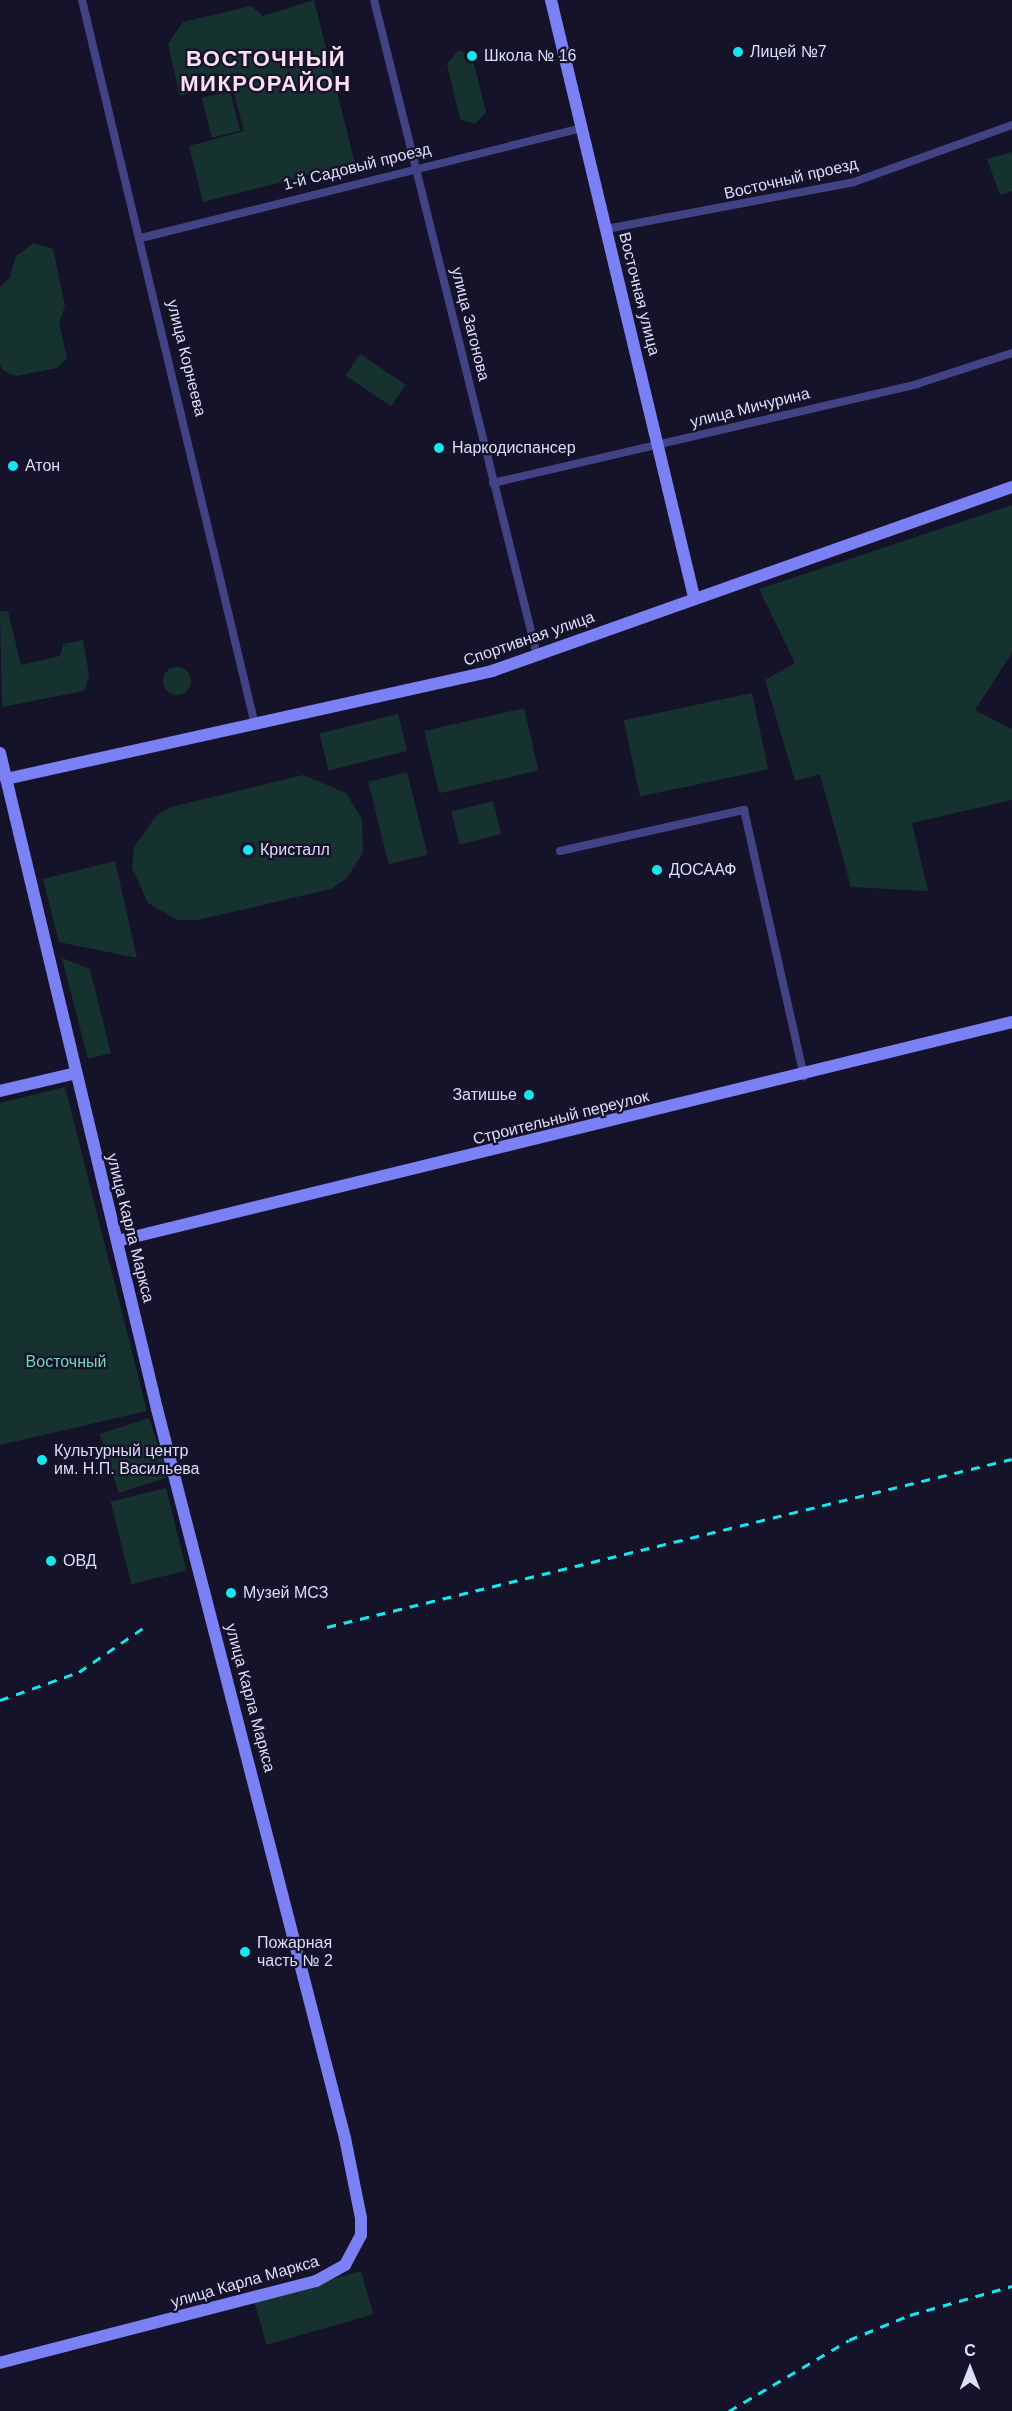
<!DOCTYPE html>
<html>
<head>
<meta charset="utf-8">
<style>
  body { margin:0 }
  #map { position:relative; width:1012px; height:2411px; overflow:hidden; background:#151329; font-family:Arial,sans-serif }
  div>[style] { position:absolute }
  .green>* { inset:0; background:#16322f; transform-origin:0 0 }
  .round { border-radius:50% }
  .street>* { height:8px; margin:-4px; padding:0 4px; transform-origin:4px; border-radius:4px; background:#414384 }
  .secondary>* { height:12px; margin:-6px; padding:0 6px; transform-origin:6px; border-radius:6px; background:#7b80f5 }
  .rail>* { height:3px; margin-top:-1.5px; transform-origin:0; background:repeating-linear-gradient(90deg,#18e6ed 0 9px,transparent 0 17px) }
  .dots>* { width:16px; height:16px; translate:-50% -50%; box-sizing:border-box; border:3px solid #151329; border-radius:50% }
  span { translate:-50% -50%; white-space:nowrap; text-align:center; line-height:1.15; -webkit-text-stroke:4.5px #151329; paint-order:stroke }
  .poi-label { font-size:16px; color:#deddfc }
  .left { translate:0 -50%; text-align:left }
  .right { translate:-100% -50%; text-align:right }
  .street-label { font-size:16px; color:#deddfc }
  .park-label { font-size:16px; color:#6dd8b6 }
  .district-label { font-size:22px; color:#fddff4; font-weight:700; letter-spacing:1.5px }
  .north { position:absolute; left:940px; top:2339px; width:60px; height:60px; -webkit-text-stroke:4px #151329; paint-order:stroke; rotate:0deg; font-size:16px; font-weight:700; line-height:24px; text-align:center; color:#deddfc }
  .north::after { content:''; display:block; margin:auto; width:21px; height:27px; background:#deddfc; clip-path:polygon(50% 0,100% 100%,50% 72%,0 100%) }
</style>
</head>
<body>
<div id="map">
  <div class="green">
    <i style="clip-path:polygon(314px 0,355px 163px,203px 202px,189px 146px,244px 131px,231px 82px,180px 96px,168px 44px,183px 22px,251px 6px,263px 16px)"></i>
    <i style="clip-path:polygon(459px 50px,472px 56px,486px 112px,475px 124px,460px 119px,447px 64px)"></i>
    <i style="left:230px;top:91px;width:41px;height:29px;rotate:76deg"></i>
    <i style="clip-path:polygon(1012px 152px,1012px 191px,1000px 195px,987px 159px)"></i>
    <i style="clip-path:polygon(34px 243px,53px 249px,65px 306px,59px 322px,67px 358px,57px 368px,16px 376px,2px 370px,0 363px,0 287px,10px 277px,16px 256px)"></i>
    <i style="left:360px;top:354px;width:55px;height:26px;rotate:34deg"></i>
    <i style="clip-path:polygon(1012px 505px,1012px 653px,975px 710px,1012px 729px,1012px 800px,912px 823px,928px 891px,851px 887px,820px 774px,795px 781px,765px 680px,795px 663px,759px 589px)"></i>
    <i style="clip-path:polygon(0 611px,8px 611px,21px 665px,60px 656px,63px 644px,83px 640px,89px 676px,84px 691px,2px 707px)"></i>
    <i class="round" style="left:163px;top:667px;width:28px;height:28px"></i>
    <i style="left:752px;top:693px;width:78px;height:131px;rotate:78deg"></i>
    <i style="left:524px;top:708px;width:64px;height:102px;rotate:77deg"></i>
    <i style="left:398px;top:714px;width:38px;height:81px;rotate:76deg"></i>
    <i style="left:407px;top:772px;width:85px;height:40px;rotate:76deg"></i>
    <i style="clip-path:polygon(303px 775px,346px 793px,362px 819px,363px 853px,347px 878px,331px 889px,198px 920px,177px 920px,148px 903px,132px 868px,134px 847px,156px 816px,171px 807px)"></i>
    <i style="left:493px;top:801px;width:34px;height:43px;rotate:76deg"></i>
    <i style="clip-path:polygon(115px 861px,137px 958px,59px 942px,43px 879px)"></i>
    <i style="clip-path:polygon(62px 958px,90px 969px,111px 1053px,88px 1059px)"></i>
    <i style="clip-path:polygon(65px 1087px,147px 1411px,0 1445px,0 1103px)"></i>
    <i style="left:149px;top:1418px;width:62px;height:52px;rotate:72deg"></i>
    <i style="left:166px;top:1488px;width:85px;height:57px;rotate:76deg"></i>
    <i style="left:361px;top:2271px;width:45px;height:111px;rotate:74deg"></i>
  </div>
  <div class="street">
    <i style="left:82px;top:0;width:745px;rotate:76.58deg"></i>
    <i style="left:374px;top:0;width:675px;rotate:76.03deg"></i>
    <i style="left:606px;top:229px;width:252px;rotate:-10.7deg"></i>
    <i style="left:854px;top:182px;width:168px;rotate:-19.8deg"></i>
    <i style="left:141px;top:238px;width:454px;rotate:-14deg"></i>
    <i style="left:493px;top:483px;width:435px;rotate:-13.1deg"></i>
    <i style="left:917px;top:384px;width:100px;rotate:-18.1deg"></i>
    <i style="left:560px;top:851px;width:189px;rotate:-12.6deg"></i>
    <i style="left:744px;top:810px;width:273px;rotate:77.3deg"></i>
  </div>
  <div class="secondary">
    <i style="left:551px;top:0;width:614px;rotate:76.53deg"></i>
    <i style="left:0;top:753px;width:675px;rotate:76.54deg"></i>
    <i style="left:157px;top:1409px;width:753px;rotate:75.54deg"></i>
    <i style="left:345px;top:2138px;width:82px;rotate:78.7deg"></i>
    <i style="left:361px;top:2218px;width:17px;rotate:90deg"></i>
    <i style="left:361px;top:2235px;width:34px;rotate:118deg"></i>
    <i style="left:345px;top:2265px;width:33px;rotate:151deg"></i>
    <i style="left:316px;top:2281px;width:326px;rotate:165.5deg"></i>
    <i style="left:6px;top:779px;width:498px;rotate:-12.5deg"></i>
    <i style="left:492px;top:671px;width:552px;rotate:-19.49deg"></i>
    <i style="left:0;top:1091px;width:78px;rotate:-13.3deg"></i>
    <i style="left:117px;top:1241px;width:921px;rotate:-13.75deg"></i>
  </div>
  <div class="rail">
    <i style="left:327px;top:1627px;width:705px;rotate:-13.78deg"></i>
    <i style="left:0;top:1700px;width:84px;rotate:-19.5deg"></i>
    <i style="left:79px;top:1672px;width:81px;rotate:-34.5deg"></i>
    <i style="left:729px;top:2411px;width:139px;rotate:-30.6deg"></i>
    <i style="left:849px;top:2340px;width:66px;rotate:-22.3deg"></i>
    <i style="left:910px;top:2315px;width:106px;rotate:-15.9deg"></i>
  </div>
  <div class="dots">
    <i style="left:738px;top:52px;background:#18e6ed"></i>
    <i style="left:472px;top:56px;background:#18e6ed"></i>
    <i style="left:439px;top:448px;background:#18e6ed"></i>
    <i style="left:13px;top:466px;background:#18e6ed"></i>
    <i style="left:248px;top:850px;background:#18e6ed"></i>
    <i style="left:657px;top:870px;background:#18e6ed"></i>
    <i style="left:529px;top:1095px;background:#18e6ed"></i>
    <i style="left:42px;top:1460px;background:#18e6ed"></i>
    <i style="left:51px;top:1561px;background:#18e6ed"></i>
    <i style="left:231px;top:1593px;background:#18e6ed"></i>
    <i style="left:245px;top:1952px;background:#18e6ed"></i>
  </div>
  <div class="poi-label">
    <span class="left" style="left:750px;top:52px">Лицей №7</span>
    <span class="left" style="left:484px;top:56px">Школа № 16</span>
    <span class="left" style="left:452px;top:448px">Наркодиспансер</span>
    <span class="left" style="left:25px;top:466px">Атон</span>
    <span class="left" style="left:260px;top:850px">Кристалл</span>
    <span class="left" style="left:669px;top:870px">ДОСААФ</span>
    <span class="right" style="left:517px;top:1095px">Затишье</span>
    <span class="left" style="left:54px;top:1460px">Культурный центр<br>им. Н.П. Васильева</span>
    <span class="left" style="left:63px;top:1561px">ОВД</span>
    <span class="left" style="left:243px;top:1593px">Музей МСЗ</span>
    <span class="left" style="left:257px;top:1952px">Пожарная<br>часть № 2</span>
  </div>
  <div class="street-label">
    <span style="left:357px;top:167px;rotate:-14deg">1-й Садовый проезд</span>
    <span style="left:791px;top:179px;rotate:-13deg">Восточный проезд</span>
    <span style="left:639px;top:294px;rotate:76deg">Восточная улица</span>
    <span style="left:470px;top:324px;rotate:76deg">улица Загонова</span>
    <span style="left:186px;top:358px;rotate:76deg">улица Корнеева</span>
    <span style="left:750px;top:408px;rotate:-14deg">улица Мичурина</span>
    <span style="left:529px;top:639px;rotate:-19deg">Спортивная улица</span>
    <span style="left:561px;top:1118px;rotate:-14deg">Строительный переулок</span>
    <span style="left:130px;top:1228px;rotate:76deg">улица Карла Маркса</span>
    <span style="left:250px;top:1698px;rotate:75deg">улица Карла Маркса</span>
    <span style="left:245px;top:2282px;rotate:-16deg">улица Карла Маркса</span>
  </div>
  <div class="park-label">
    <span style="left:66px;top:1362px">Восточный</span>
  </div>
  <div class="district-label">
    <span style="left:266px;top:71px">ВОСТОЧНЫЙ<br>МИКРОРАЙОН</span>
  </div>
  <div class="north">С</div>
</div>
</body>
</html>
